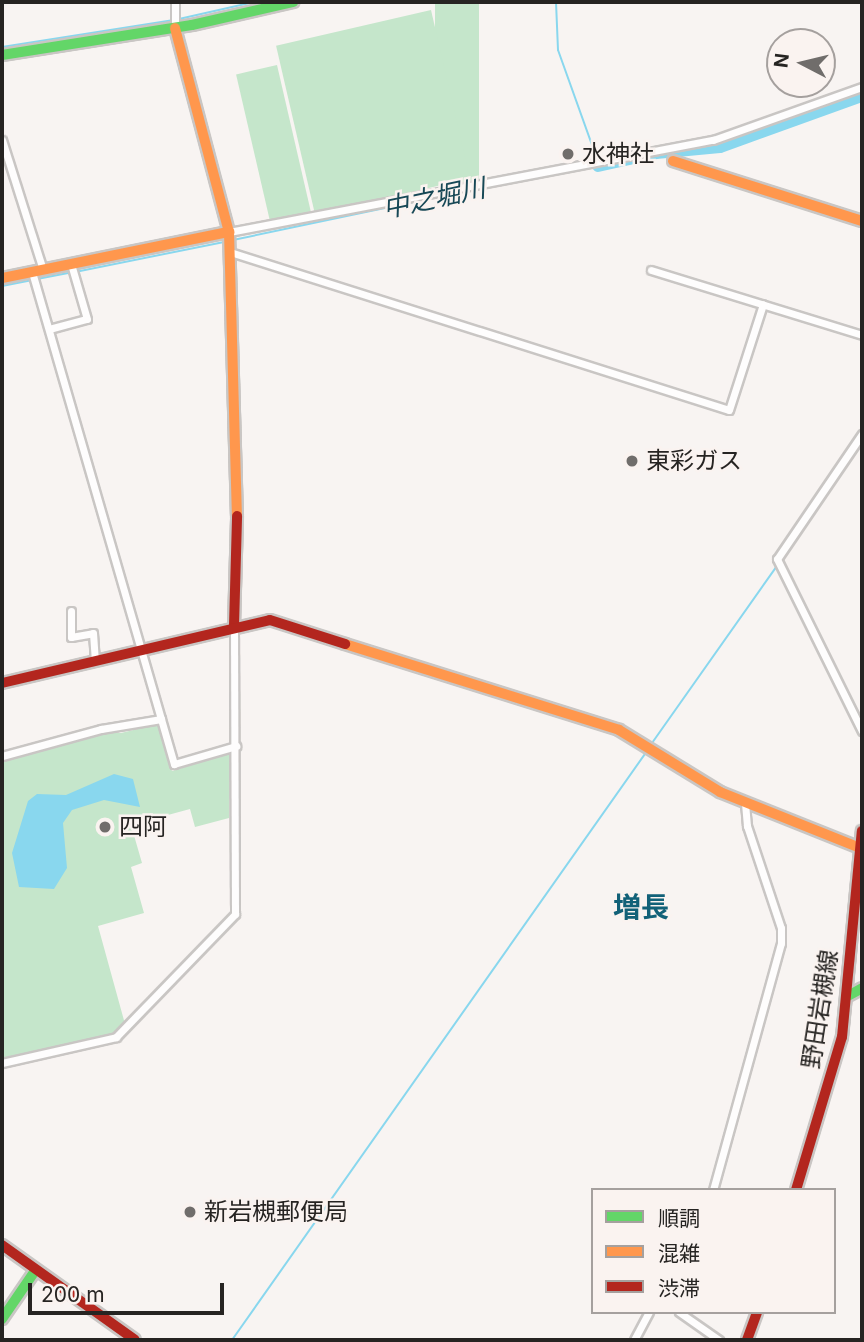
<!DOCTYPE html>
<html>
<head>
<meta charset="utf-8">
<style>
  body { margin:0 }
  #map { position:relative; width:864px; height:1342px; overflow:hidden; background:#f8f4f2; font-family:Inter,"Noto Sans JP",sans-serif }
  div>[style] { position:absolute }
  .green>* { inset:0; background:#c5e6cb; transform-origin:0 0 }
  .water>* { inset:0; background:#89d7ee }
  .stream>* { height:2px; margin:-1px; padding:0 1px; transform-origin:1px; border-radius:1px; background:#89d7ee }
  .river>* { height:12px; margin:-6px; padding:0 6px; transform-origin:6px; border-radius:6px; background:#89d7ee }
  .roads { filter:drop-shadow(2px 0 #c9c6c4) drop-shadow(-2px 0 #c9c6c4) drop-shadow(0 2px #c9c6c4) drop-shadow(0 -2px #c9c6c4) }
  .street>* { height:7px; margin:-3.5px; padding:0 3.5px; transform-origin:3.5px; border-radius:3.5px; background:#fefdfd }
  .fast>* { height:10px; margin:-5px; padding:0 5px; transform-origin:5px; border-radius:5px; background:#63d668 }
  .slow>* { height:10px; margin:-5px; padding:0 5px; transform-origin:5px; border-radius:5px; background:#ff974d }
  .jam>* { height:10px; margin:-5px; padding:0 5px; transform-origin:5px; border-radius:5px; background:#b3261e }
  .dots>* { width:19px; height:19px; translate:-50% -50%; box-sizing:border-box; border:4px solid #faf3f0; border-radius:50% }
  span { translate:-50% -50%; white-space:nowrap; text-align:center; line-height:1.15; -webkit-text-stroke:5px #faf3f0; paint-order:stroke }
  .poi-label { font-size:24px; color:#262422 }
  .left { translate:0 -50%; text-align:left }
  .street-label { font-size:24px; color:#262422 }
  .water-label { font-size:26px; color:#174856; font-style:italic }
  .quarter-label { font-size:28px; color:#126178; font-weight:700 }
  .frame { position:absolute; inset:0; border:4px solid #262422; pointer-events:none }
  .legend { position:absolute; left:591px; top:1188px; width:245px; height:126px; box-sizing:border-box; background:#faf3f0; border:2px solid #a5a09e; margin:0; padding:9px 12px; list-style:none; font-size:21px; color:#262422 }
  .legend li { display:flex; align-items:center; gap:14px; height:35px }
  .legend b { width:35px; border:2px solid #a5a09e }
  .north { position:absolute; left:766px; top:28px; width:70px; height:70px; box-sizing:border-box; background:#faf3f0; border:2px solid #a5a09e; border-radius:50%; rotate:277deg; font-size:19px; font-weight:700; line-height:28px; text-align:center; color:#262422 }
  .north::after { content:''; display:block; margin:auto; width:24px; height:32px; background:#706d6b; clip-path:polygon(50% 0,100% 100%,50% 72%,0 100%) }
  .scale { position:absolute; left:28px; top:1283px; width:196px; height:32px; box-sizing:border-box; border:4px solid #262422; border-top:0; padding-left:9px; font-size:21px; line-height:24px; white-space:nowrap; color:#262422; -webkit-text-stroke:5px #faf3f0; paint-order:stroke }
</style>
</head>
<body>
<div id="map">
  <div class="green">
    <i style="left:435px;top:2px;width:44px;height:180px"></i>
    <i style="left:431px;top:10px;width:173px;height:159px;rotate:77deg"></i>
    <i style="left:277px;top:65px;width:150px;height:42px;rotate:77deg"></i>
    <i style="clip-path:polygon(158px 724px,172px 771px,230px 753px,229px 818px,195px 827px,190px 809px,131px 825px,142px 863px,131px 867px,144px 913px,98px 926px,125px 1024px,115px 1034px,2px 1059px,2px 760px,99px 732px,121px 733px)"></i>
  </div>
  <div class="water">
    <i style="clip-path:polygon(114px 774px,133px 779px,140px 807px,104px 800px,72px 810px,63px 823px,67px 868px,54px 889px,19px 887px,12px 853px,28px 801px,37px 794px,66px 795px)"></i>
  </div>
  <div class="stream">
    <i style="left:556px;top:2px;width:48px;rotate:87.6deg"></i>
    <i style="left:558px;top:50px;width:113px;rotate:70.3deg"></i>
    <i style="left:179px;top:19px;width:77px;rotate:-12.8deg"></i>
    <i style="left:2px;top:47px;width:174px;rotate:-8.9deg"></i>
    <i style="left:233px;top:240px;width:373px;rotate:-11.9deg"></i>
    <i style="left:75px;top:272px;width:152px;rotate:-11.4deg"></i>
    <i style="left:37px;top:279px;width:33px;rotate:-11deg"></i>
    <i style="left:2px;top:286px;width:31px;rotate:-11deg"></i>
    <i style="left:782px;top:559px;width:140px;rotate:-55.2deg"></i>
    <i style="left:652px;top:743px;width:215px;rotate:-54.8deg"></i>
    <i style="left:232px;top:1340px;width:721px;rotate:-54.83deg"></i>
  </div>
  <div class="river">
    <i style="left:598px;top:166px;width:59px;rotate:-12.6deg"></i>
    <i style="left:656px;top:153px;width:64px;rotate:-5.4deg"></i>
    <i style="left:720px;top:147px;width:151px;rotate:-19.8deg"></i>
  </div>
  <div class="roads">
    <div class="street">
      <i style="left:175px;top:28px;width:26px;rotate:-90deg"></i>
      <i style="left:2px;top:140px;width:136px;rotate:72.5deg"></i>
      <i style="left:229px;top:232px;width:493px;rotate:-10.8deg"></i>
      <i style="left:713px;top:140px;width:158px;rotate:-19.6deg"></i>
      <i style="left:230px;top:252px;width:523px;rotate:17.57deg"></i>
      <i style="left:729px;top:410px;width:111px;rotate:-72.2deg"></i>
      <i style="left:651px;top:270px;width:221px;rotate:17.1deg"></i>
      <i style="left:32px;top:272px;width:465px;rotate:73.9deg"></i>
      <i style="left:49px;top:329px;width:39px;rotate:-15deg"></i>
      <i style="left:87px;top:319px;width:57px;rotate:-106.2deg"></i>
      <i style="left:862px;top:434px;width:151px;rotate:124.2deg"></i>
      <i style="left:777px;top:559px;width:192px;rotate:63.7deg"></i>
      <i style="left:71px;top:611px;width:26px;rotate:90deg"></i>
      <i style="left:71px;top:637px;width:22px;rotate:-10deg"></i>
      <i style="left:93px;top:633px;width:27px;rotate:86deg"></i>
      <i style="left:2px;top:756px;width:103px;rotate:-15.3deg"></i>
      <i style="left:101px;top:729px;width:61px;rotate:-9.5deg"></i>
      <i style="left:161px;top:719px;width:47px;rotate:73.9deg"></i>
      <i style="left:174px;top:764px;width:65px;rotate:-16.2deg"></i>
      <i style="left:2px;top:1063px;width:117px;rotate:-12.8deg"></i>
      <i style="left:116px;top:1037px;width:171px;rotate:-45.9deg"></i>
      <i style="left:235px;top:914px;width:288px;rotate:-90.2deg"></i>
      <i style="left:713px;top:1190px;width:256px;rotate:-74.6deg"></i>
      <i style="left:781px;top:943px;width:15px;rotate:-90deg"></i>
      <i style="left:781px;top:928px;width:108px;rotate:-108.4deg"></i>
      <i style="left:747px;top:826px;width:24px;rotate:-95deg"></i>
      <i style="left:679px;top:1312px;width:49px;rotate:35deg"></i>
      <i style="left:634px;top:1340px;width:32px;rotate:-62deg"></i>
    </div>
    <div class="fast">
      <i style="left:2px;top:55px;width:192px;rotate:-9deg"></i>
      <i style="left:192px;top:25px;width:104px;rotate:-12.8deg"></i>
      <i style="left:846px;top:997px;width:18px;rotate:-29deg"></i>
      <i style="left:2px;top:1319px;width:58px;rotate:-55.5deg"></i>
    </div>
    <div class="slow">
      <i style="left:175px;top:28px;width:211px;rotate:75.2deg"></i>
      <i style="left:229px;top:232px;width:284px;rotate:88.4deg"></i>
      <i style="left:673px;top:161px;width:198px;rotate:17.6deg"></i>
      <i style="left:2px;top:278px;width:232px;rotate:-11.5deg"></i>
      <i style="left:345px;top:644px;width:287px;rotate:17.4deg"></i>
      <i style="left:619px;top:730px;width:119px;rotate:31.5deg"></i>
      <i style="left:720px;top:792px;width:151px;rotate:21.8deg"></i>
    </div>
    <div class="jam">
      <i style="left:234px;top:626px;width:110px;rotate:-88.4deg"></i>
      <i style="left:2px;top:683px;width:275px;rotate:-13.2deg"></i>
      <i style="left:270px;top:620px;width:79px;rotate:17.7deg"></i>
      <i style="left:796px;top:1190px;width:160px;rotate:-73.3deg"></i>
      <i style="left:842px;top:1037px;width:207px;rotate:-84.5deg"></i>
      <i style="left:2px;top:1245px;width:163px;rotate:35.5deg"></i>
      <i style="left:747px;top:1340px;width:30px;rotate:-70deg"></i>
    </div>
  </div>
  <div class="dots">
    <i style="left:568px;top:154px;background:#706d6b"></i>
    <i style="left:632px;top:461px;background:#706d6b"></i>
    <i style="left:105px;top:827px;background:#706d6b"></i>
    <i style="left:190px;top:1212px;background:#706d6b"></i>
  </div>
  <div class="poi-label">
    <span class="left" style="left:582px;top:154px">水神社</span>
    <span class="left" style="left:646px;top:461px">東彩ガス</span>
    <span class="left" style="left:119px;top:827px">四阿</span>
    <span class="left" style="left:204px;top:1212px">新岩槻郵便局</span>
  </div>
  <div class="street-label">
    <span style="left:820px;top:1009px;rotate:-81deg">野田岩槻線</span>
  </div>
  <div class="water-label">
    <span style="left:434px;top:198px;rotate:-12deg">中之堀川</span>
  </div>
  <div class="quarter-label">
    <span style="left:641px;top:907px">増長</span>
  </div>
  <div class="frame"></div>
  <ul class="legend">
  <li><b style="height:9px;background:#63d668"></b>順調</li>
  <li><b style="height:9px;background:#ff974d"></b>混雑</li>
  <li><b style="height:9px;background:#b3261e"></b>渋滞</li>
  </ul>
  <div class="north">N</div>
  <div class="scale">200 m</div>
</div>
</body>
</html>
